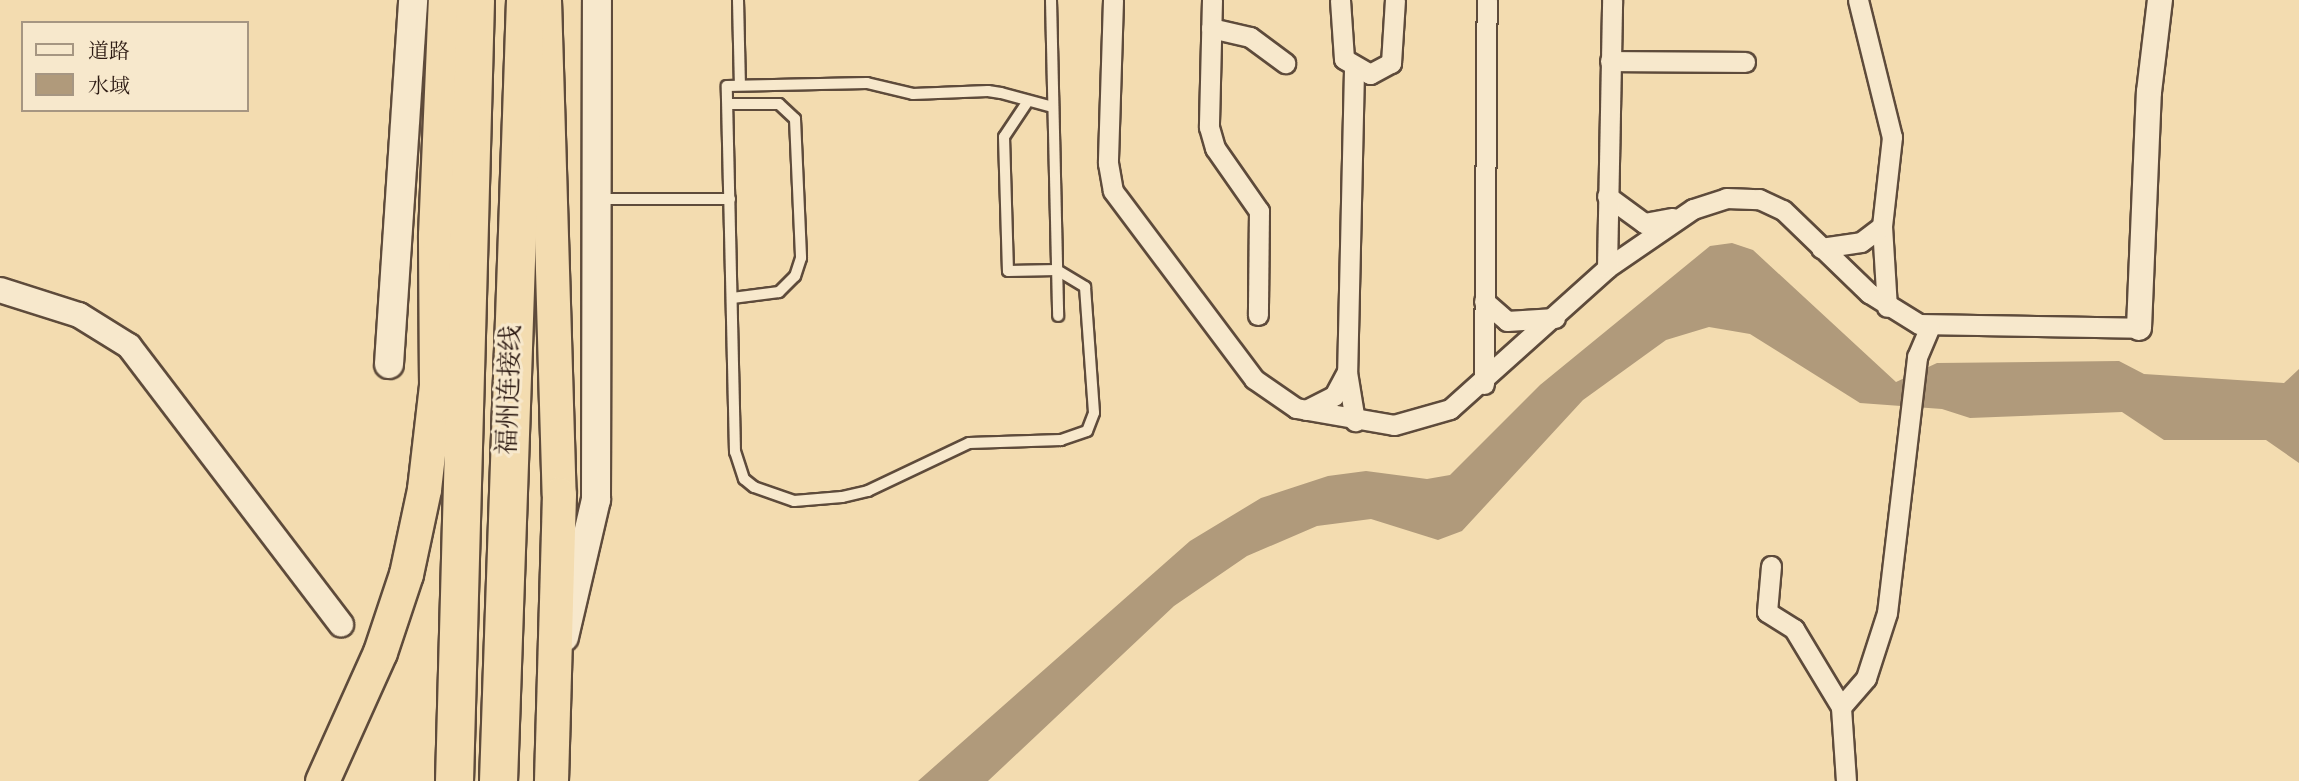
<!DOCTYPE html>
<html>
<head>
<meta charset="utf-8">
<style>
  body { margin:0 }
  #map { position:relative; width:2299px; height:781px; overflow:hidden; background:#f3dcb0; font-family:"IM FELL Double Pica","Noto Serif SC",serif }
  div>[style] { position:absolute }
  .water>* { inset:0; background:#b09a7b }
  .roads { filter:drop-shadow(2px 0 #5e4b3b) drop-shadow(-2px 0 #5e4b3b) drop-shadow(0 2px #5e4b3b) drop-shadow(0 -2px #5e4b3b) }
  .service>* { height:10px; margin:-5px; padding:0 5px; transform-origin:5px; border-radius:5px; background:#f7e8cc }
  .minor>* { height:19px; margin:-9.5px; padding:0 9.5px; transform-origin:9.5px; border-radius:9.5px; background:#f7e8cc }
  .tertiary>* { height:24px; margin:-12px; padding:0 12px; transform-origin:12px; border-radius:12px; background:#f7e8cc }
  .secondary>* { height:28px; margin:-14px; padding:0 14px; transform-origin:14px; border-radius:14px; background:#f7e8cc }
  .trunk>* { height:33px; margin:-16.5px; padding:0 16.5px; transform-origin:16.5px; border-radius:16.5px; background:#f3dcb0 }
  .motorway>* { height:37px; margin:-18.5px; padding:0 18.5px; transform-origin:18.5px; border-radius:18.5px; background:#f3dcb0 }
  span { translate:-50% -50%; white-space:nowrap; text-align:center; line-height:1.15; -webkit-text-stroke:6px #f7e8cc; paint-order:stroke }
  .street-label { font-size:26px; color:#2d1b14 }
  .legend { position:absolute; left:21px; top:21px; width:228px; height:91px; box-sizing:border-box; background:#f7e8cc; border:2px solid #a69682; margin:0; padding:9px 12px; list-style:none; font-size:21px; color:#2d1b14 }
  .legend li { display:flex; align-items:center; gap:14px; height:35px }
  .legend b { width:35px; border:2px solid #a69682 }
</style>
</head>
<body>
<div id="map">
  <div class="water">
    <i style="clip-path:polygon(1732px 243px,1753px 250px,1896px 382px,1937px 363px,2119px 361px,2144px 374px,2284px 383px,2299px 369px,2299px 463px,2266px 440px,2164px 440px,2122px 412px,1970px 418px,1942px 409px,1860px 403px,1750px 334px,1709px 327px,1666px 340px,1583px 400px,1462px 531px,1438px 540px,1371px 519px,1317px 526px,1247px 556px,1174px 606px,988px 781px,918px 781px,1190px 541px,1261px 498px,1328px 476px,1366px 471px,1427px 479px,1450px 475px,1540px 385px,1710px 246px)"></i>
  </div>
  <div class="roads">
    <div class="service">
      <i style="left:738px;top:0;width:85px;rotate:88.7deg"></i>
      <i style="left:1051px;top:0;width:316px;rotate:88.7deg"></i>
      <i style="left:1028px;top:101px;width:43px;rotate:123.7deg"></i>
      <i style="left:1004px;top:137px;width:134px;rotate:88.3deg"></i>
      <i style="left:1008px;top:271px;width:49px;rotate:-1.2deg"></i>
      <i style="left:1057px;top:270px;width:33px;rotate:31deg"></i>
      <i style="left:1085px;top:287px;width:126px;rotate:85.9deg"></i>
      <i style="left:1094px;top:413px;width:19px;rotate:111deg"></i>
      <i style="left:1087px;top:431px;width:28px;rotate:161deg"></i>
      <i style="left:1061px;top:440px;width:92px;rotate:178.1deg"></i>
      <i style="left:969px;top:443px;width:112px;rotate:154.6deg"></i>
      <i style="left:868px;top:491px;width:27px;rotate:167deg"></i>
      <i style="left:842px;top:497px;width:48px;rotate:175.2deg"></i>
      <i style="left:794px;top:501px;width:42px;rotate:-160.7deg"></i>
      <i style="left:754px;top:487px;width:13px;rotate:-141deg"></i>
      <i style="left:744px;top:479px;width:28px;rotate:-108deg"></i>
      <i style="left:735px;top:452px;width:366px;rotate:-91.3deg"></i>
      <i style="left:727px;top:86px;width:140px;rotate:-1.2deg"></i>
      <i style="left:867px;top:83px;width:47px;rotate:13.4deg"></i>
      <i style="left:913px;top:94px;width:75px;rotate:-2.3deg"></i>
      <i style="left:988px;top:91px;width:13px;rotate:9deg"></i>
      <i style="left:1001px;top:93px;width:54px;rotate:15.1deg"></i>
      <i style="left:728px;top:104px;width:51px"></i>
      <i style="left:779px;top:104px;width:22px;rotate:43deg"></i>
      <i style="left:795px;top:119px;width:139px;rotate:87.5deg"></i>
      <i style="left:801px;top:258px;width:19px;rotate:108deg"></i>
      <i style="left:795px;top:276px;width:23px;rotate:135deg"></i>
      <i style="left:779px;top:292px;width:47px;rotate:172.7deg"></i>
      <i style="left:601px;top:199px;width:129px"></i>
    </div>
    <div class="minor">
      <i style="left:1113px;top:0;width:163px;rotate:91.8deg"></i>
      <i style="left:1108px;top:163px;width:28px;rotate:80deg"></i>
      <i style="left:1113px;top:191px;width:235px;rotate:53.1deg"></i>
      <i style="left:1254px;top:379px;width:51px;rotate:34.6deg"></i>
      <i style="left:1296px;top:408px;width:99px;rotate:9.8deg"></i>
      <i style="left:1394px;top:425px;width:58px;rotate:-15.9deg"></i>
      <i style="left:1450px;top:409px;width:211px;rotate:-41.9deg"></i>
      <i style="left:1607px;top:268px;width:104px;rotate:-34.5deg"></i>
      <i style="left:1693px;top:209px;width:35px;rotate:-18deg"></i>
      <i style="left:1726px;top:198px;width:33px;rotate:2deg"></i>
      <i style="left:1759px;top:199px;width:26px;rotate:25deg"></i>
      <i style="left:1783px;top:210px;width:120px;rotate:44deg"></i>
      <i style="left:1869px;top:293px;width:59px;rotate:31.8deg"></i>
      <i style="left:1919px;top:324px;width:220px;rotate:1deg"></i>
      <i style="left:1212px;top:0;width:127px;rotate:91.4deg"></i>
      <i style="left:1209px;top:127px;width:22px;rotate:74deg"></i>
      <i style="left:1215px;top:148px;width:77px;rotate:55.1deg"></i>
      <i style="left:1259px;top:211px;width:104px;rotate:90.6deg"></i>
      <i style="left:1340px;top:0;width:59px;rotate:86.1deg"></i>
      <i style="left:1344px;top:59px;width:30px;rotate:30deg"></i>
      <i style="left:1370px;top:74px;width:24px;rotate:-28deg"></i>
      <i style="left:1391px;top:63px;width:63px;rotate:-86.4deg"></i>
      <i style="left:1858px;top:0;width:141px;rotate:76.1deg"></i>
      <i style="left:1892px;top:137px;width:90px;rotate:96.4deg"></i>
      <i style="left:1882px;top:226px;width:81px;rotate:86.5deg"></i>
      <i style="left:1211px;top:28px;width:40px;rotate:13deg"></i>
      <i style="left:1250px;top:37px;width:44px;rotate:36.6deg"></i>
      <i style="left:1610px;top:61px;width:135px;rotate:0.4deg"></i>
      <i style="left:1354px;top:70px;width:302px;rotate:91.3deg"></i>
      <i style="left:1347px;top:372px;width:50px;rotate:80.7deg"></i>
      <i style="left:1607px;top:196px;width:46px;rotate:36.1deg"></i>
      <i style="left:1644px;top:223px;width:29px;rotate:-10deg"></i>
      <i style="left:1821px;top:248px;width:40px;rotate:-8.5deg"></i>
      <i style="left:1861px;top:242px;width:26px;rotate:-37deg"></i>
      <i style="left:1607px;top:268px;width:268px;rotate:-88.9deg"></i>
      <i style="left:1484px;top:301px;width:30px;rotate:41deg"></i>
      <i style="left:1507px;top:321px;width:48px;rotate:-3.6deg"></i>
      <i style="left:1484px;top:384px;width:384px;rotate:-89.6deg"></i>
      <i style="left:1306px;top:410px;width:31px;rotate:-27deg"></i>
      <i style="left:1334px;top:396px;width:27px;rotate:-62deg"></i>
      <i style="left:1771px;top:566px;width:46px;rotate:95deg"></i>
      <i style="left:1767px;top:612px;width:32px;rotate:32deg"></i>
      <i style="left:1794px;top:629px;width:91px;rotate:58.9deg"></i>
      <i style="left:1846px;top:781px;width:74px;rotate:-93.9deg"></i>
      <i style="left:1841px;top:707px;width:38px;rotate:-49deg"></i>
      <i style="left:1866px;top:678px;width:68px;rotate:-72.1deg"></i>
      <i style="left:1887px;top:613px;width:258px;rotate:-83.3deg"></i>
      <i style="left:1917px;top:357px;width:33px;rotate:-67deg"></i>
    </div>
    <div class="tertiary">
      <i style="left:0;top:290px;width:83px;rotate:17.6deg"></i>
      <i style="left:79px;top:315px;width:59px;rotate:31.8deg"></i>
      <i style="left:129px;top:346px;width:350px;rotate:52.7deg"></i>
      <i style="left:2139px;top:328px;width:236px;rotate:-87.6deg"></i>
      <i style="left:2149px;top:92px;width:93px;rotate:-83.2deg"></i>
    </div>
    <div class="secondary">
      <i style="left:389px;top:364px;width:365px;rotate:-86.2deg"></i>
      <i style="left:564px;top:637px;width:141px;rotate:-76.9deg"></i>
      <i style="left:596px;top:500px;width:500px;rotate:-89.89deg"></i>
    </div>
    <div class="trunk">
      <i style="left:544px;top:0;width:494px;rotate:88.3deg"></i>
      <i style="left:559px;top:494px;width:287px;rotate:91.6deg"></i>
      <i style="left:322px;top:781px;width:141px;rotate:-65.8deg"></i>
      <i style="left:380px;top:652px;width:82px;rotate:-71.6deg"></i>
      <i style="left:406px;top:574px;width:87px;rotate:-78deg"></i>
      <i style="left:424px;top:489px;width:105px;rotate:-83.4deg"></i>
      <i style="left:436px;top:385px;width:150px;rotate:-90.4deg"></i>
      <i style="left:435px;top:235px;width:235px;rotate:-87.6deg"></i>
    </div>
    <div class="motorway">
      <i style="left:454px;top:781px;width:781px;rotate:-88.46deg"></i>
      <i style="left:498px;top:781px;width:781px;rotate:-88.02deg"></i>
    </div>
  </div>
  <div class="street-label">
    <span style="left:510px;top:390px;rotate:-88deg">福州连接线</span>
  </div>
  <ul class="legend">
  <li><b style="height:9px;background:#f7e8cc"></b>道路</li>
  <li><b style="height:19px;background:#b09a7b"></b>水域</li>
  </ul>
</div>
</body>
</html>
